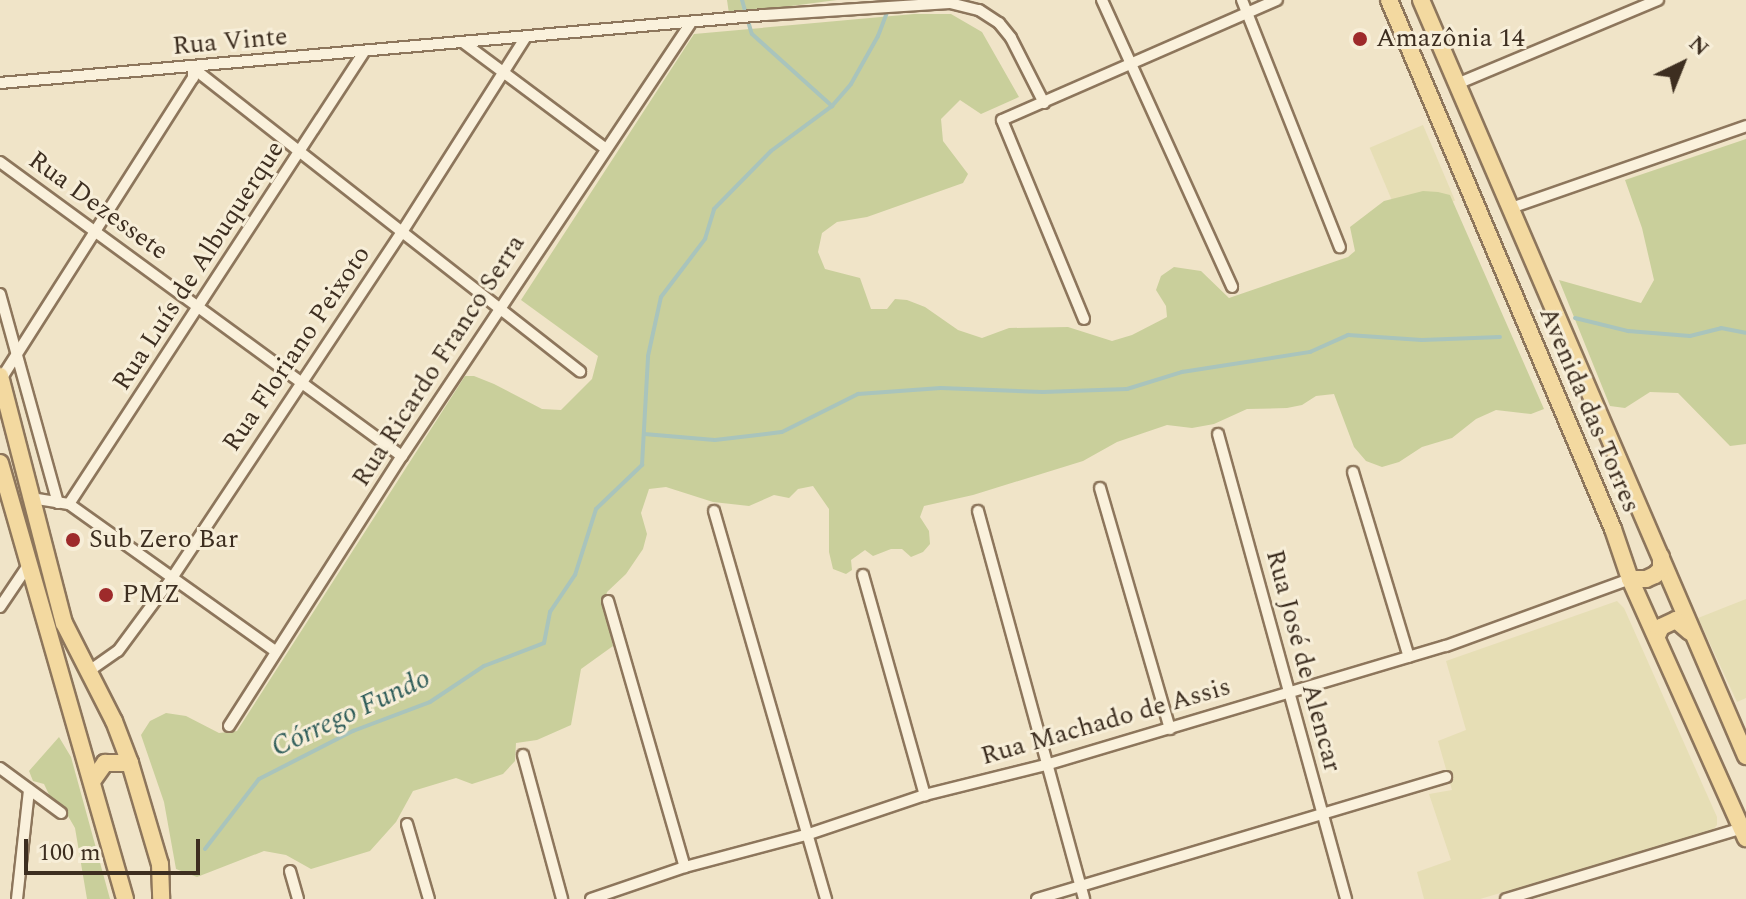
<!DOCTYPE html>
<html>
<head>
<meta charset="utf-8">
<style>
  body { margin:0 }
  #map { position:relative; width:1746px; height:899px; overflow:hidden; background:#f0e4c8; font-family:Spectral,serif }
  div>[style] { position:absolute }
  .farmland>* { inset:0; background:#e6deb5; transform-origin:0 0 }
  .green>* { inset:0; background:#c9cf9b }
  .stream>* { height:4px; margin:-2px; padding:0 2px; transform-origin:2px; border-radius:2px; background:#a9c4bc }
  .roads { filter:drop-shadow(2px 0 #8d765c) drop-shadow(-2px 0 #8d765c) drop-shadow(0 2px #8d765c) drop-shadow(0 -2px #8d765c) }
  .street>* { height:10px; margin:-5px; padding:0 5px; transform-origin:5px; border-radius:5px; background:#faf1dc }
  .primary>* { height:16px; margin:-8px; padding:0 8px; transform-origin:8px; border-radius:8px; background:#f3d9a0 }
  .dots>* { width:22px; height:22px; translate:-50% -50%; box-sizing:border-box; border:4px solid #f7eed8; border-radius:50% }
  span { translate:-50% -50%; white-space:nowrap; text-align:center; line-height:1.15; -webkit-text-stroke:6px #f7eed8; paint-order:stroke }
  .poi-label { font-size:26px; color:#3d2e20 }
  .left { translate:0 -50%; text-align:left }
  .street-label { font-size:26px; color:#3d2e20 }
  .water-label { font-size:28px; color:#2f5d5a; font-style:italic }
  .north { position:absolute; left:1642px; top:24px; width:80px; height:80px; -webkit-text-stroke:6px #f7eed8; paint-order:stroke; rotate:43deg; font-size:22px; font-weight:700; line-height:32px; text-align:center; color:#3d2e20 }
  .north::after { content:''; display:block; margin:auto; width:28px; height:36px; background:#3d2e20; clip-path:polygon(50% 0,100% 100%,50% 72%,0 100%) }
  .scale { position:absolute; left:24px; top:839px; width:176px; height:36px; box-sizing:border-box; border:4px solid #3d2e20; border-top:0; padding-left:10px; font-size:24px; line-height:28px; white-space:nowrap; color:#3d2e20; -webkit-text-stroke:6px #f7eed8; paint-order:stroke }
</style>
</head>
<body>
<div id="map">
  <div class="farmland">
    <i style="left:1423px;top:125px;width:82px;height:58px;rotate:67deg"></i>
    <i style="clip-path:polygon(1746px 599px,1746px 698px,1737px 702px,1698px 618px)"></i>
    <i style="clip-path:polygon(1617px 601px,1624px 608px,1717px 817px,1717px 825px,1712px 831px,1480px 899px,1424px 899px,1417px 872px,1451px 860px,1429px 794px,1452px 790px,1438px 741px,1466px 730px,1446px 661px)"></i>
  </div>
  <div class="green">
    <i style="clip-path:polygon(727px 0,837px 0,729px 14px)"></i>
    <i style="clip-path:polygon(914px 14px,951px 14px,982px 32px,1019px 97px,981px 114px,960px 100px,941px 119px,943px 141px,968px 174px,963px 183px,867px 217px,837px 222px,822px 233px,818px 252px,825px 269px,860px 278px,871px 309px,887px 309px,895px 299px,907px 300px,925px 307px,958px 330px,982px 338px,1009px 328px,1068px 327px,1112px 341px,1132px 335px,1167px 317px,1166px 306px,1156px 290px,1161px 276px,1174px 267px,1201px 271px,1229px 298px,1348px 257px,1355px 251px,1350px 227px,1384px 201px,1423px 191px,1438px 192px,1450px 195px,1544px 409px,1531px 414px,1496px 410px,1476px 419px,1452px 438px,1422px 447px,1399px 462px,1382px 467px,1366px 461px,1354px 447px,1334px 394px,1316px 396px,1302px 405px,1287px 408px,1247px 409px,1214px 424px,1192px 428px,1167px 425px,1117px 442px,1083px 461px,973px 495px,924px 506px,920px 517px,929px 531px,930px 544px,923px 552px,911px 557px,902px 549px,891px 549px,873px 556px,865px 550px,851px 560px,852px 570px,846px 574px,833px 569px,829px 552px,829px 509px,813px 486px,798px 489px,789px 498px,774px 495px,749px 506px,713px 502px,666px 487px,649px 489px,641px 513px,647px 534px,643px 549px,626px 574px,607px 592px,604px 604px,613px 646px,581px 669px,571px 725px,537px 740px,516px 743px,515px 761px,503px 774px,472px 784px,456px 778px,413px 791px,396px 822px,370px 851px,311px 869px,286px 855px,264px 851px,197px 877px,176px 869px,164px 802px,141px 735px,150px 721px,166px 713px,186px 716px,219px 733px,237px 731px,465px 376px,474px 376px,494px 384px,542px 409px,561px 410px,592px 379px,598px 356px,521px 300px,694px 34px)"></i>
    <i style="clip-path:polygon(1746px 139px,1746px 444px,1730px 446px,1678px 393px,1650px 392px,1625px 408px,1610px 406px,1559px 280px,1641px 303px,1654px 280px,1642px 228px,1625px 180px)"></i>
    <i style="clip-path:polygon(59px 737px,71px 757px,110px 899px,87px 899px,75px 828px,64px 809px,52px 801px,44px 784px,33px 781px,29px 771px)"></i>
  </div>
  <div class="stream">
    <i style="left:742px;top:0;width:35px;rotate:74deg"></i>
    <i style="left:752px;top:34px;width:108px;rotate:42deg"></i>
    <i style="left:1575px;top:318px;width:55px;rotate:13.8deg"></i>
    <i style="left:1628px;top:331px;width:62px;rotate:4.6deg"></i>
    <i style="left:1690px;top:336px;width:32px;rotate:-14deg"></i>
    <i style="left:1721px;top:328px;width:25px;rotate:11deg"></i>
    <i style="left:644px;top:434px;width:71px;rotate:4.8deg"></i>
    <i style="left:715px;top:440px;width:67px;rotate:-6.8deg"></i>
    <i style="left:782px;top:432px;width:85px;rotate:-26.6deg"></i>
    <i style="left:858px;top:394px;width:83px;rotate:-4.1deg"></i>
    <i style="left:941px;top:388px;width:102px;rotate:2.2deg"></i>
    <i style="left:1043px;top:392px;width:84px;rotate:-2deg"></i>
    <i style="left:1127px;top:389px;width:58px;rotate:-17.2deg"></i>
    <i style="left:1182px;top:372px;width:130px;rotate:-8.9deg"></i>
    <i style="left:1310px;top:352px;width:42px;rotate:-24.1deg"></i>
    <i style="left:1348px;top:335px;width:74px;rotate:3.9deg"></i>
    <i style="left:1422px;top:340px;width:78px;rotate:-2.2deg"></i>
    <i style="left:205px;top:849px;width:88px;rotate:-52.4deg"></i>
    <i style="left:259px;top:779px;width:106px;rotate:-27.1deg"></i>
    <i style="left:353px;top:731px;width:82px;rotate:-20.6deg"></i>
    <i style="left:430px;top:702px;width:65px;rotate:-33.7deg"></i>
    <i style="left:484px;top:666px;width:64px;rotate:-21deg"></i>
    <i style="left:544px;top:643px;width:32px;rotate:-79deg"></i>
    <i style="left:550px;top:612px;width:45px;rotate:-56deg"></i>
    <i style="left:575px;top:575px;width:69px;rotate:-72.3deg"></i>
    <i style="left:596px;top:509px;width:64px;rotate:-43.7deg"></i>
    <i style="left:642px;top:465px;width:109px;rotate:-86.8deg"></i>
    <i style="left:648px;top:356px;width:60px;rotate:-77.6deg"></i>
    <i style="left:661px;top:297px;width:73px;rotate:-52.8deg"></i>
    <i style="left:705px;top:239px;width:31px;rotate:-73deg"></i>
    <i style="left:714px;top:209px;width:81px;rotate:-45.5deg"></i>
    <i style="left:771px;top:151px;width:76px;rotate:-36.4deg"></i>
    <i style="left:832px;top:106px;width:29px;rotate:-49deg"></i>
    <i style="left:851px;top:84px;width:55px;rotate:-60.6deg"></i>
    <i style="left:878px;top:36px;width:39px;rotate:-69deg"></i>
  </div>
  <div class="roads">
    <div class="street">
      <i style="left:1102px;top:0;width:315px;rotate:65.6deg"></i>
      <i style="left:1242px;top:0;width:266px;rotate:68.4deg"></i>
      <i style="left:464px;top:43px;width:176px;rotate:36.7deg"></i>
      <i style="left:193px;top:68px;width:492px;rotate:38.1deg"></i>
      <i style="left:0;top:83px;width:768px;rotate:-5.08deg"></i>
      <i style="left:765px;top:15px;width:185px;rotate:-3.7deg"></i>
      <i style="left:950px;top:3px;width:30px;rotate:14deg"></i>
      <i style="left:979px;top:10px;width:24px;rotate:33deg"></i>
      <i style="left:999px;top:23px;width:19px;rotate:51deg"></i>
      <i style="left:1011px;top:38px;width:73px;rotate:63.1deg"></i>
      <i style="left:1457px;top:84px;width:218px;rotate:-22.7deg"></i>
      <i style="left:0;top:162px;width:498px;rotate:36.2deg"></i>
      <i style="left:1511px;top:208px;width:249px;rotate:-19.2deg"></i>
      <i style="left:0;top:294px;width:217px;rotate:74.5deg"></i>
      <i style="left:1084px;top:319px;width:215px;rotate:-112.4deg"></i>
      <i style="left:1002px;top:120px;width:300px;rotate:-23.6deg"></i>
      <i style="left:1px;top:379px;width:357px;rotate:-57.5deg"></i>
      <i style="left:193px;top:78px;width:10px;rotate:-90deg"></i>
      <i style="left:1218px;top:434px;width:482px;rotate:74.6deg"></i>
      <i style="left:1353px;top:472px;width:193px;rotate:73.2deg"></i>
      <i style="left:1100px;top:488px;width:251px;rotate:73.8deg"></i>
      <i style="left:31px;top:498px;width:38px;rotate:9deg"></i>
      <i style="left:69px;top:504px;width:253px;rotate:35.5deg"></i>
      <i style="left:69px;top:504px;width:540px;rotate:-56.87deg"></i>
      <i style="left:714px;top:511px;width:404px;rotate:73.9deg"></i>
      <i style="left:978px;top:511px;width:402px;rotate:74.7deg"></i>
      <i style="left:863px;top:575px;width:229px;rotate:74.3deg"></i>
      <i style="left:608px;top:601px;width:277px;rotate:73.9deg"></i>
      <i style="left:0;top:607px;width:52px;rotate:-56deg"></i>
      <i style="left:89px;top:671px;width:35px;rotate:-35deg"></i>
      <i style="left:118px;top:651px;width:91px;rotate:-53.5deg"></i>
      <i style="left:172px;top:578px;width:415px;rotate:-56.4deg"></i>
      <i style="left:402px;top:232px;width:230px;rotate:-57.6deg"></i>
      <i style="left:229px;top:726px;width:321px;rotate:-57.4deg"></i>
      <i style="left:402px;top:456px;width:519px;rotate:-56.31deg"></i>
      <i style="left:523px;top:755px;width:149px;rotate:74.8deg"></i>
      <i style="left:0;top:768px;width:76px;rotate:36.4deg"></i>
      <i style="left:407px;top:824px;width:78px;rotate:73.7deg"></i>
      <i style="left:290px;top:871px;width:29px;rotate:74deg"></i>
      <i style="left:17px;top:899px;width:110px;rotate:-83.7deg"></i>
      <i style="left:591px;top:899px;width:99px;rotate:-18.8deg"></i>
      <i style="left:685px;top:867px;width:128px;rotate:-14.9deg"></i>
      <i style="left:809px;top:834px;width:122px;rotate:-18.6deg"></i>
      <i style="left:925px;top:795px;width:128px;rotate:-14deg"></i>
      <i style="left:1049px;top:764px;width:414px;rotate:-16.6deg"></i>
      <i style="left:1446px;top:646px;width:196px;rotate:-20deg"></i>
      <i style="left:1037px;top:899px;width:427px;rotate:-16.6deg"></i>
      <i style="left:1506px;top:899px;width:246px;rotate:-16.7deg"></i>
    </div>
    <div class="primary">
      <i style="left:1389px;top:0;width:574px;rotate:67.05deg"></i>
      <i style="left:1613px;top:529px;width:53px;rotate:71.2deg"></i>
      <i style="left:1630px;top:579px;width:284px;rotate:65.9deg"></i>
      <i style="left:1421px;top:0;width:823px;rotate:66.74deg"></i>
      <i style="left:0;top:376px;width:255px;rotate:75.5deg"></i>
      <i style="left:64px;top:623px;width:110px;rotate:63deg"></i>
      <i style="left:114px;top:721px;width:45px;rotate:69.1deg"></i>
      <i style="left:130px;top:763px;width:105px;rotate:73.5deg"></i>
      <i style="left:160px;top:864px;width:35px;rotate:88deg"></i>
      <i style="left:0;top:463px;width:454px;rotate:74deg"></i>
      <i style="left:1630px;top:579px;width:16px"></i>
      <i style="left:1646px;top:579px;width:10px;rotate:-24deg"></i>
      <i style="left:1655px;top:575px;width:8px;rotate:-45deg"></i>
      <i style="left:1661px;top:569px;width:12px;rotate:-90deg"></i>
      <i style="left:1657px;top:636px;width:10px;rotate:-66deg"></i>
      <i style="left:1661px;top:627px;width:17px;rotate:-25deg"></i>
      <i style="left:1676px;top:620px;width:18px;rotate:41deg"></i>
      <i style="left:93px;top:780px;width:21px;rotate:-55deg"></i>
      <i style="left:105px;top:763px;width:25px"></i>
    </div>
  </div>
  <div class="dots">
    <i style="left:1360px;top:39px;background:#9e2a2b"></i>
    <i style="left:73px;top:540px;background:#9e2a2b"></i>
    <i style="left:106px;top:595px;background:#9e2a2b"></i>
  </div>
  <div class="poi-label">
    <span class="left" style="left:1376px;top:39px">Amazônia 14</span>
    <span class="left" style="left:89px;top:540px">Sub Zero Bar</span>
    <span class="left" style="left:122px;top:595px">PMZ</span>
  </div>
  <div class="street-label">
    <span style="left:230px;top:42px;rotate:-5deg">Rua Vinte</span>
    <span style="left:98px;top:206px;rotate:36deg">Rua Dezessete</span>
    <span style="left:199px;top:266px;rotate:-57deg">Rua Luís de Albuquerque</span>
    <span style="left:297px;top:349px;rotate:-56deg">Rua Floriano Peixoto</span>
    <span style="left:439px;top:361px;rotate:-57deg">Rua Ricardo Franco Serra</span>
    <span style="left:1589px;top:410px;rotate:67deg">Avenida das Torres</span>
    <span style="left:1303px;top:661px;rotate:75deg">Rua José de Alencar</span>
    <span style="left:1106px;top:722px;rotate:-16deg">Rua Machado de Assis</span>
  </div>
  <div class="water-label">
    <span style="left:351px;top:713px;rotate:-25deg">Córrego Fundo</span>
  </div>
  <div class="north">N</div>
  <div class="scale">100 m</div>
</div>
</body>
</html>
